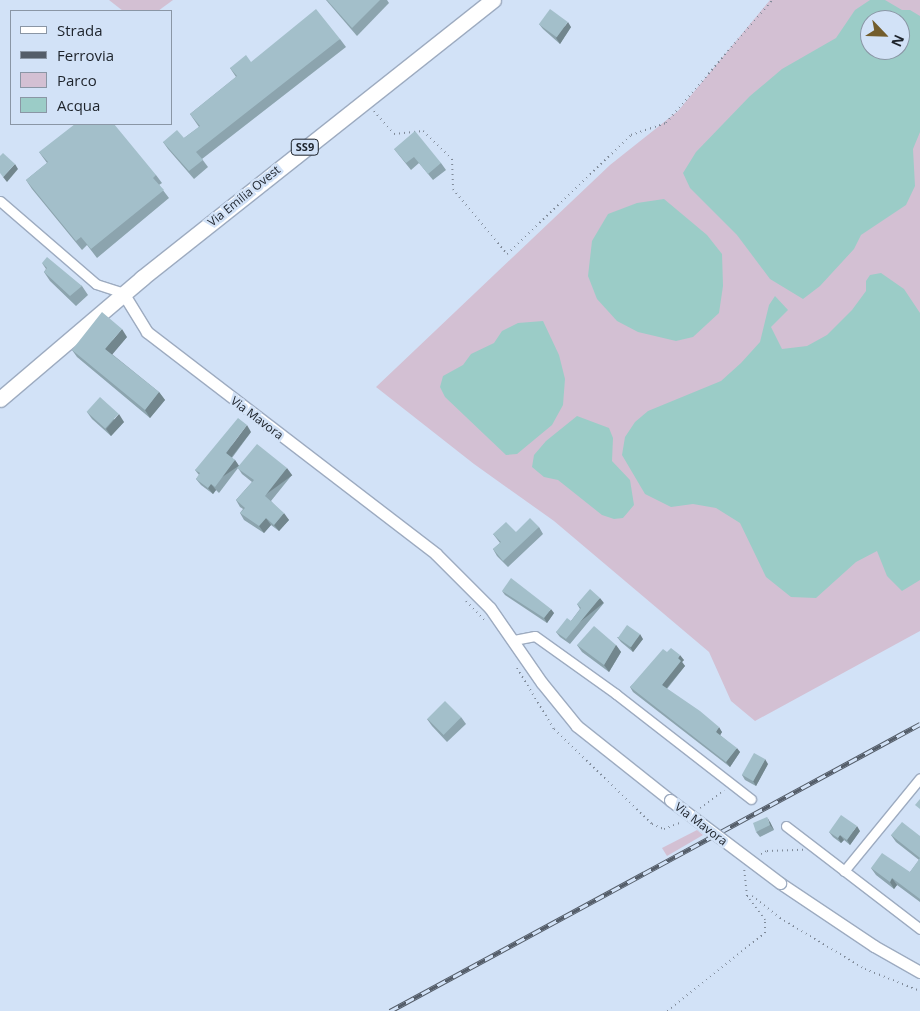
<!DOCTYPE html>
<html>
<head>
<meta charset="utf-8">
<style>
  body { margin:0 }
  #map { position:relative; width:920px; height:1011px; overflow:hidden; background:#d2e2f7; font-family:"Open Sans",sans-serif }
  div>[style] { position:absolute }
  .green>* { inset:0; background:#d3c0d3 }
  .water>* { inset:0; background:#9bccc7 }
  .path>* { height:2px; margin-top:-1px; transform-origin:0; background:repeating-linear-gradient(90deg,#808b9a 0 1px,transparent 0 5px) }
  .roads { filter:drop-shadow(1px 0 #9dabc0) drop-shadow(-1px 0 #9dabc0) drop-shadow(0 1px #9dabc0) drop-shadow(0 -1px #9dabc0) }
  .minor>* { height:9px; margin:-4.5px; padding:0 4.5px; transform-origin:4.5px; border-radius:4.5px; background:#fff }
  .tertiary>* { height:11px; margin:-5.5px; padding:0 5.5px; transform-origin:5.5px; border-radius:5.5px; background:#fff }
  .primary>* { height:15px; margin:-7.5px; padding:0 7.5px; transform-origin:7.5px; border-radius:7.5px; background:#fff }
  .rail>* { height:5px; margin-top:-2.5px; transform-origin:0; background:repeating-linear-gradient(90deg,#d2e2f7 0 9px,#545d69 0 18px); box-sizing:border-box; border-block:1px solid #545d69 }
  .bridges { filter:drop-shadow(1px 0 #9dabc0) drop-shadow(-1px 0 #9dabc0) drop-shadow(0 1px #9dabc0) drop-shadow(0 -1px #9dabc0) }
  .tertiary-bridge>* { height:11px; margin:-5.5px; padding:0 5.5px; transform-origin:5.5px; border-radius:5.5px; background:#fff }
  .wall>* { inset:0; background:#8ca4ae }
  .shaded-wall>* { inset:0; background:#72868d; transform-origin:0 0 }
  .building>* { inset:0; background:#a3bfca; transform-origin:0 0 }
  span { translate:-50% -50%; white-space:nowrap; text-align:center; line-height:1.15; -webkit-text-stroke:5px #d2e2f7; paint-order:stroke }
  .shield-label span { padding:1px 4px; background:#d2e2f7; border:1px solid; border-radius:4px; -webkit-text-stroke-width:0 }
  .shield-label { font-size:11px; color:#1d232b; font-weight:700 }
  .street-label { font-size:12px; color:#1d232b }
  .legend { position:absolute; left:10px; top:10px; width:162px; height:115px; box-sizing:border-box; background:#d2e2f7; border:1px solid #8a96a5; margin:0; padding:6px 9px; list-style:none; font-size:15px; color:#1d232b }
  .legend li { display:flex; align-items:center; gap:10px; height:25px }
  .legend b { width:25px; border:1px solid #8a96a5 }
  .north { position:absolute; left:860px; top:10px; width:50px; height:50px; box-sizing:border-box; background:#d2e2f7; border:1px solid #8a96a5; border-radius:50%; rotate:114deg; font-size:14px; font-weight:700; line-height:20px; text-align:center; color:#1d232b }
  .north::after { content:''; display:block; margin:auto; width:18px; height:22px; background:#735d2c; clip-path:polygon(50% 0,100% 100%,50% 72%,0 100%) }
</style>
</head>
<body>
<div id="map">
  <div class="green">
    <i style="clip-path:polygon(109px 0,173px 0,158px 11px,123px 11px)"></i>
    <i style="clip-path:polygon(evenodd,770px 0,920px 0,920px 631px,755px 721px,731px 701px,709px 652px,554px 521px,474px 464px,376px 387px,610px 165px,678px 111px,770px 0,870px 20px,900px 20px,900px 50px,870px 50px,870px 20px)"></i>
    <i style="clip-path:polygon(697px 830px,703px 835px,667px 856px,662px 848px)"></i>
  </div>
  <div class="water">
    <i style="clip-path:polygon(evenodd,870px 0,885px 0,902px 10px,910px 10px,920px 16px,920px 132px,913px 149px,915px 186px,906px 205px,861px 235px,854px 249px,820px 286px,803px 299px,770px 279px,737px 235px,690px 188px,683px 173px,696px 152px,750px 96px,782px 69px,836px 38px,855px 10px,870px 0,870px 20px,900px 20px,900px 50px,870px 50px,870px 20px)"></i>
    <i style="clip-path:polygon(664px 199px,707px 235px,722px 254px,723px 286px,719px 313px,693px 337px,676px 341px,638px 332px,617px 321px,597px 299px,588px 276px,592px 241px,608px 214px,637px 203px)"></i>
    <i style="clip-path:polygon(881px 273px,904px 289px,920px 313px,920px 580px,902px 591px,887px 576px,877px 551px,856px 562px,816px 598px,791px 597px,766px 577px,740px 523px,716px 508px,693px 504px,671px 507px,645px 494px,622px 455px,625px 437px,635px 422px,648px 411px,721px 381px,741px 363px,760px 342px,769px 305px,775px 296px,788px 310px,771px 327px,782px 349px,807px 346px,827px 335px,852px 310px,866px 291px,866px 281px,870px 275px)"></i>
    <i style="clip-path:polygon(543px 321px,559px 355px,565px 379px,563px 405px,552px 425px,517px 454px,506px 455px,445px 397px,440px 387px,443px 376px,463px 365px,471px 354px,494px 343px,502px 331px,518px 323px)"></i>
    <i style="clip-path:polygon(577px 416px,609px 428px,613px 438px,612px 461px,630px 480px,634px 505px,623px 518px,614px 519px,602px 515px,558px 480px,544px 477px,532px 467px,534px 455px,546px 441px)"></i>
  </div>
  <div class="path">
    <i style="left:374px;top:111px;width:30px;rotate:49deg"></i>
    <i style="left:394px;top:134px;width:29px;rotate:-6deg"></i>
    <i style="left:423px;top:131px;width:40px;rotate:44deg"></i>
    <i style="left:452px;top:159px;width:30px;rotate:88deg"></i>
    <i style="left:453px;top:189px;width:85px;rotate:50.3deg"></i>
    <i style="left:507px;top:254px;width:172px;rotate:-43.8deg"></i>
    <i style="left:631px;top:135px;width:37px;rotate:-19deg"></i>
    <i style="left:666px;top:123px;width:162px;rotate:-49.2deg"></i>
    <i style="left:466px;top:601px;width:28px;rotate:46deg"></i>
    <i style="left:517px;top:668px;width:71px;rotate:58.8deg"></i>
    <i style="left:554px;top:729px;width:136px;rotate:44.1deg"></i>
    <i style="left:652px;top:824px;width:13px;rotate:23deg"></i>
    <i style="left:664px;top:829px;width:19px;rotate:-21deg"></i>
    <i style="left:700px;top:808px;width:30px;rotate:-37deg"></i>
    <i style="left:761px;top:854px;width:7px;rotate:-27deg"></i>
    <i style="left:767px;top:851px;width:36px;rotate:-2deg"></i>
    <i style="left:747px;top:896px;width:5px"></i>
    <i style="left:752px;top:896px;width:36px;rotate:38deg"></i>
    <i style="left:780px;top:918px;width:99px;rotate:31deg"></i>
    <i style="left:865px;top:969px;width:59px;rotate:21.8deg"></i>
    <i style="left:667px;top:1011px;width:125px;rotate:-38.5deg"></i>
    <i style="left:765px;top:933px;width:13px;rotate:-90deg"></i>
    <i style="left:765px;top:920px;width:30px;rotate:-127deg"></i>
    <i style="left:747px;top:896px;width:28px;rotate:-96deg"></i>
  </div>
  <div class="roads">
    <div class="minor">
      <i style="left:0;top:201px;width:127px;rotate:40.8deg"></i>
      <i style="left:96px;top:284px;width:28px;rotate:18deg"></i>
      <i style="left:514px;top:640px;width:21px;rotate:-11deg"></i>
      <i style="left:535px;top:636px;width:100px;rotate:35.6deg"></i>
      <i style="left:616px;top:694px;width:171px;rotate:37.9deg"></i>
      <i style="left:786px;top:826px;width:169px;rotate:37.5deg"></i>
      <i style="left:844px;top:871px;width:120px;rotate:-50.7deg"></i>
    </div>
    <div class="tertiary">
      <i style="left:123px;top:293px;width:46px;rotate:58.4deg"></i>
      <i style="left:147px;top:332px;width:364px;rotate:37.5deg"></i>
      <i style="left:436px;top:554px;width:76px;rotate:45deg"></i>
      <i style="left:490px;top:608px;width:91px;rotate:55.3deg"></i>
      <i style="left:542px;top:683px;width:55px;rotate:50.9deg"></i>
      <i style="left:577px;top:726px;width:119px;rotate:38.5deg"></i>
      <i style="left:780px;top:883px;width:113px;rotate:33.8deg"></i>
      <i style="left:874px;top:946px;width:53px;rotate:29.5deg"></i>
    </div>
    <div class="primary">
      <i style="left:0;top:399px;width:187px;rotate:-40.4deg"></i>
      <i style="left:142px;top:278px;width:448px;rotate:-38.4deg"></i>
    </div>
  </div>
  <div class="rail">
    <i style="left:390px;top:1011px;width:603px;rotate:-28.44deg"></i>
  </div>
  <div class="bridges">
    <div class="tertiary-bridge">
      <i style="left:670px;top:800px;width:138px;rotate:37deg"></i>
    </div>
  </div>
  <div class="wall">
    <i style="clip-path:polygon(326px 0,387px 0,389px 3px,357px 36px)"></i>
    <i style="clip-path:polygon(539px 24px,571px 27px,560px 44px,543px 29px)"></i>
    <i style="clip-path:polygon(340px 39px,346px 47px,202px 159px,208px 167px,194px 179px,168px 149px,163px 142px,184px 138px,199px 127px,190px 114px,236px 77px,230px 68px)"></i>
    <i style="clip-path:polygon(394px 149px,441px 163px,446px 170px,433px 180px,419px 163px,411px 170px)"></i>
    <i style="clip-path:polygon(39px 152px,156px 175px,162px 183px,159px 185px,169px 198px,97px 258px,87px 245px,82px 250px,32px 189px,26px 180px,47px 163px)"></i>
    <i style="clip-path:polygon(42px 263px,82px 286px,88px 295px,76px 306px,50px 281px,44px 272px,46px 269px)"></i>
    <i style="clip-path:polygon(127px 337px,112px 354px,159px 392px,165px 400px,150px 418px,77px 357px,72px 350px)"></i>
    <i style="clip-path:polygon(87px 412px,124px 422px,111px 436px,92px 419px)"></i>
    <i style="clip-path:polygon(251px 432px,232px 458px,235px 460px,239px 466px,292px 475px,271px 501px,289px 520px,279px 531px,271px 525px,264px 533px,244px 520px,240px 513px,243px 509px,240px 507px,236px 500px,252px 482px,242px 474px,238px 468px,219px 493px,216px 490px,213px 494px,201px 485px,196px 479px,199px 475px,195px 470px)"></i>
    <i style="clip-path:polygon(539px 527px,543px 534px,508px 567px,497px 556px,493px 549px,500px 543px,493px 534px,516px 532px)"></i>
    <i style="clip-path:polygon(502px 591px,554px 613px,547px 623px,505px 595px)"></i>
    <i style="clip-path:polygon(604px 603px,570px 644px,560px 637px,556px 632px,571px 621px,580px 609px,577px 604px)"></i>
    <i style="clip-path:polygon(617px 637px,643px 639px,633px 652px,621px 642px)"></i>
    <i style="clip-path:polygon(577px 645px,616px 645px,621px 652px,609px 672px,582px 652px)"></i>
    <i style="clip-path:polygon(667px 652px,684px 660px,682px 662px,685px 666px,667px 689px,722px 732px,720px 735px,740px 752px,730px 767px,633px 692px,630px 687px)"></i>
    <i style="clip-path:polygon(461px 717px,466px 724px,447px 742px,432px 726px,427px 719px)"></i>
    <i style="clip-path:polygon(768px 764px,756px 786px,745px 780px,742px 775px)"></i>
    <i style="clip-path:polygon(770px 822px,774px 830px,760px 837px,756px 832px)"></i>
    <i style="clip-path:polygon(860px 831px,850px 845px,844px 840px,841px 843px,833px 837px,829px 832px)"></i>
    <i style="clip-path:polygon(891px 835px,920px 836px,920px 902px,897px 885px,894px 889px,876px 875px,871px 868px,910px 872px,919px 860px,896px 842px)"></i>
  </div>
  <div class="shaded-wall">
    <i style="clip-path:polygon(568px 22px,571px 27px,560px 44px,556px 38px)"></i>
    <i style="clip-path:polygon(15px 164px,18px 169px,7px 182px,3px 177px)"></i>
    <i style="clip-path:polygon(122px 329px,127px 337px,111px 356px,105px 349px)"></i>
    <i style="clip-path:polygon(159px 392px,165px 400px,150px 418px,145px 410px)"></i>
    <i style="clip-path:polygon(119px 414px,124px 422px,111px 436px,106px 429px)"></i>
    <i style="clip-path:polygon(247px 425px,251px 432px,230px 459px,226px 453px)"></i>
    <i style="left:235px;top:460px;width:7px;height:34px;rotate:56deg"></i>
    <i style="left:287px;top:468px;width:9px;height:36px;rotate:54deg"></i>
    <i style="clip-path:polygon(211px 484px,216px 490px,213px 494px,208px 488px)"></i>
    <i style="clip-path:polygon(284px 513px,289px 520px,279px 531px,274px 525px)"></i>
    <i style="clip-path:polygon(266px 518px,271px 525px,264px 533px,259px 526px)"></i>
    <i style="left:600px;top:598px;width:6px;height:53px;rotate:51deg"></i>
    <i style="clip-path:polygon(551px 609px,554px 613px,547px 623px,544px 618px)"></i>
    <i style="clip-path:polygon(640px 634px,643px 639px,633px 652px,630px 647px)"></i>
    <i style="clip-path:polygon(616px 645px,621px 652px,609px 672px,604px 665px)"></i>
    <i style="clip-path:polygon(680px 655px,684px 660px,682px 662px,685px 666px,665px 690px,662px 685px)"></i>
    <i style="clip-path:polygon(719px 727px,722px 732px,719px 737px,716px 732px)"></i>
    <i style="clip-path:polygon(737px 748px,740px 752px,730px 767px,726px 762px)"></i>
    <i style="clip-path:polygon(765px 759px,768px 764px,756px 786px,753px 781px)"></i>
    <i style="clip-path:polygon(767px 817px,770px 822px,774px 830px,770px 825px)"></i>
    <i style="clip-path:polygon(857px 826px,860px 831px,850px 845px,847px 840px)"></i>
    <i style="clip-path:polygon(840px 835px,844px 840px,841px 843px,838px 838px)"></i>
    <i style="clip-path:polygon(892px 878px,897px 885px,894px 889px,890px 882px)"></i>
  </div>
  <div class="building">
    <i style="clip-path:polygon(327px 0,380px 0,352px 28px)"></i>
    <i style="clip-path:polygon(316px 9px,340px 39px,196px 152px,203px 160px,189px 171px,163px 142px,177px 130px,184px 138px,200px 126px,190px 114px,237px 76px,230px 68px,246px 55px,251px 62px)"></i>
    <i style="left:550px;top:9px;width:22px;height:19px;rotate:36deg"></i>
    <i style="clip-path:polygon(75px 124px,114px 124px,156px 175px,153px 178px,164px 190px,91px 249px,81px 237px,76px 241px,26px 180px,48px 162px,39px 152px)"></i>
    <i style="clip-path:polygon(415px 131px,441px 163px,428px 174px,414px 157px,406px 163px,394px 149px)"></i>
    <i style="clip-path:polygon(3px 153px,15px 164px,3px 177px,0 173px,0 156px)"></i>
    <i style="clip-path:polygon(47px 257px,82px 286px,70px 296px,44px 272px,47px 268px,42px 263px)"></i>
    <i style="clip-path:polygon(102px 312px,122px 329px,105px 349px,159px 392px,145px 410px,72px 350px)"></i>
    <i style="left:100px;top:397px;width:25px;height:20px;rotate:42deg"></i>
    <i style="clip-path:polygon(238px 418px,247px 425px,226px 453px,235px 460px,215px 487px,211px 484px,208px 488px,196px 479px,200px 473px,195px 470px)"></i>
    <i style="clip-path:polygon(257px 444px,287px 468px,265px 496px,284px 513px,274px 525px,266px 518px,259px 526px,240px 513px,245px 508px,236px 500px,254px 480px,237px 468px)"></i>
    <i style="clip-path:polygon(530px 518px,539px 527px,503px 561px,493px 549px,501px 542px,493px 534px,506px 522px,516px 532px)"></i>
    <i style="clip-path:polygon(511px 578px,551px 609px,544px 618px,502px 591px)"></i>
    <i style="clip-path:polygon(590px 589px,600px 598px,566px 639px,556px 632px,567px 618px,571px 621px,581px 608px,577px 604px)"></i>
    <i style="left:627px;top:625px;width:16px;height:16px;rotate:35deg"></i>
    <i style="clip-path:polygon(594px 626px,616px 645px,604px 665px,577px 645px)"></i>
    <i style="clip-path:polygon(671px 648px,680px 655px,678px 658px,681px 661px,662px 685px,700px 711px,719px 727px,716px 732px,737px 748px,726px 762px,630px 687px,663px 649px,667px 652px)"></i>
    <i style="left:445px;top:701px;width:23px;height:25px;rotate:45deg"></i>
    <i style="left:754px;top:753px;width:13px;height:25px;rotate:29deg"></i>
    <i style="clip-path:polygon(920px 799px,920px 809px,915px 805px)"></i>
    <i style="clip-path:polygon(841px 815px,857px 826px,847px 840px,840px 835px,838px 838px,829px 832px)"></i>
    <i style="clip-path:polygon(767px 817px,770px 825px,756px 832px,753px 823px)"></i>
    <i style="clip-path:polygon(902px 822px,920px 836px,920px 858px,891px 835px)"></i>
    <i style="clip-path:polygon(882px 853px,910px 872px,920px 858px,920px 899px,892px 878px,890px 882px,871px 868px)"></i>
  </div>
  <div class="shield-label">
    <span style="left:305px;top:147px">SS9</span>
  </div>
  <div class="street-label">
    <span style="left:244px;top:196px;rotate:-39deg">Via Emilia Ovest</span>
    <span style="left:257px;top:418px;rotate:37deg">Via Mavora</span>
    <span style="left:701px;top:824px;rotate:37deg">Via Mavora</span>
  </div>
  <ul class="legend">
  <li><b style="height:6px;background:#fff"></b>Strada</li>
  <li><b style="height:6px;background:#545d69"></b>Ferrovia</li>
  <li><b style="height:14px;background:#d3c0d3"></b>Parco</li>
  <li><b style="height:14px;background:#9bccc7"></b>Acqua</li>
  </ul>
  <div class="north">N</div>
</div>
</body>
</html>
